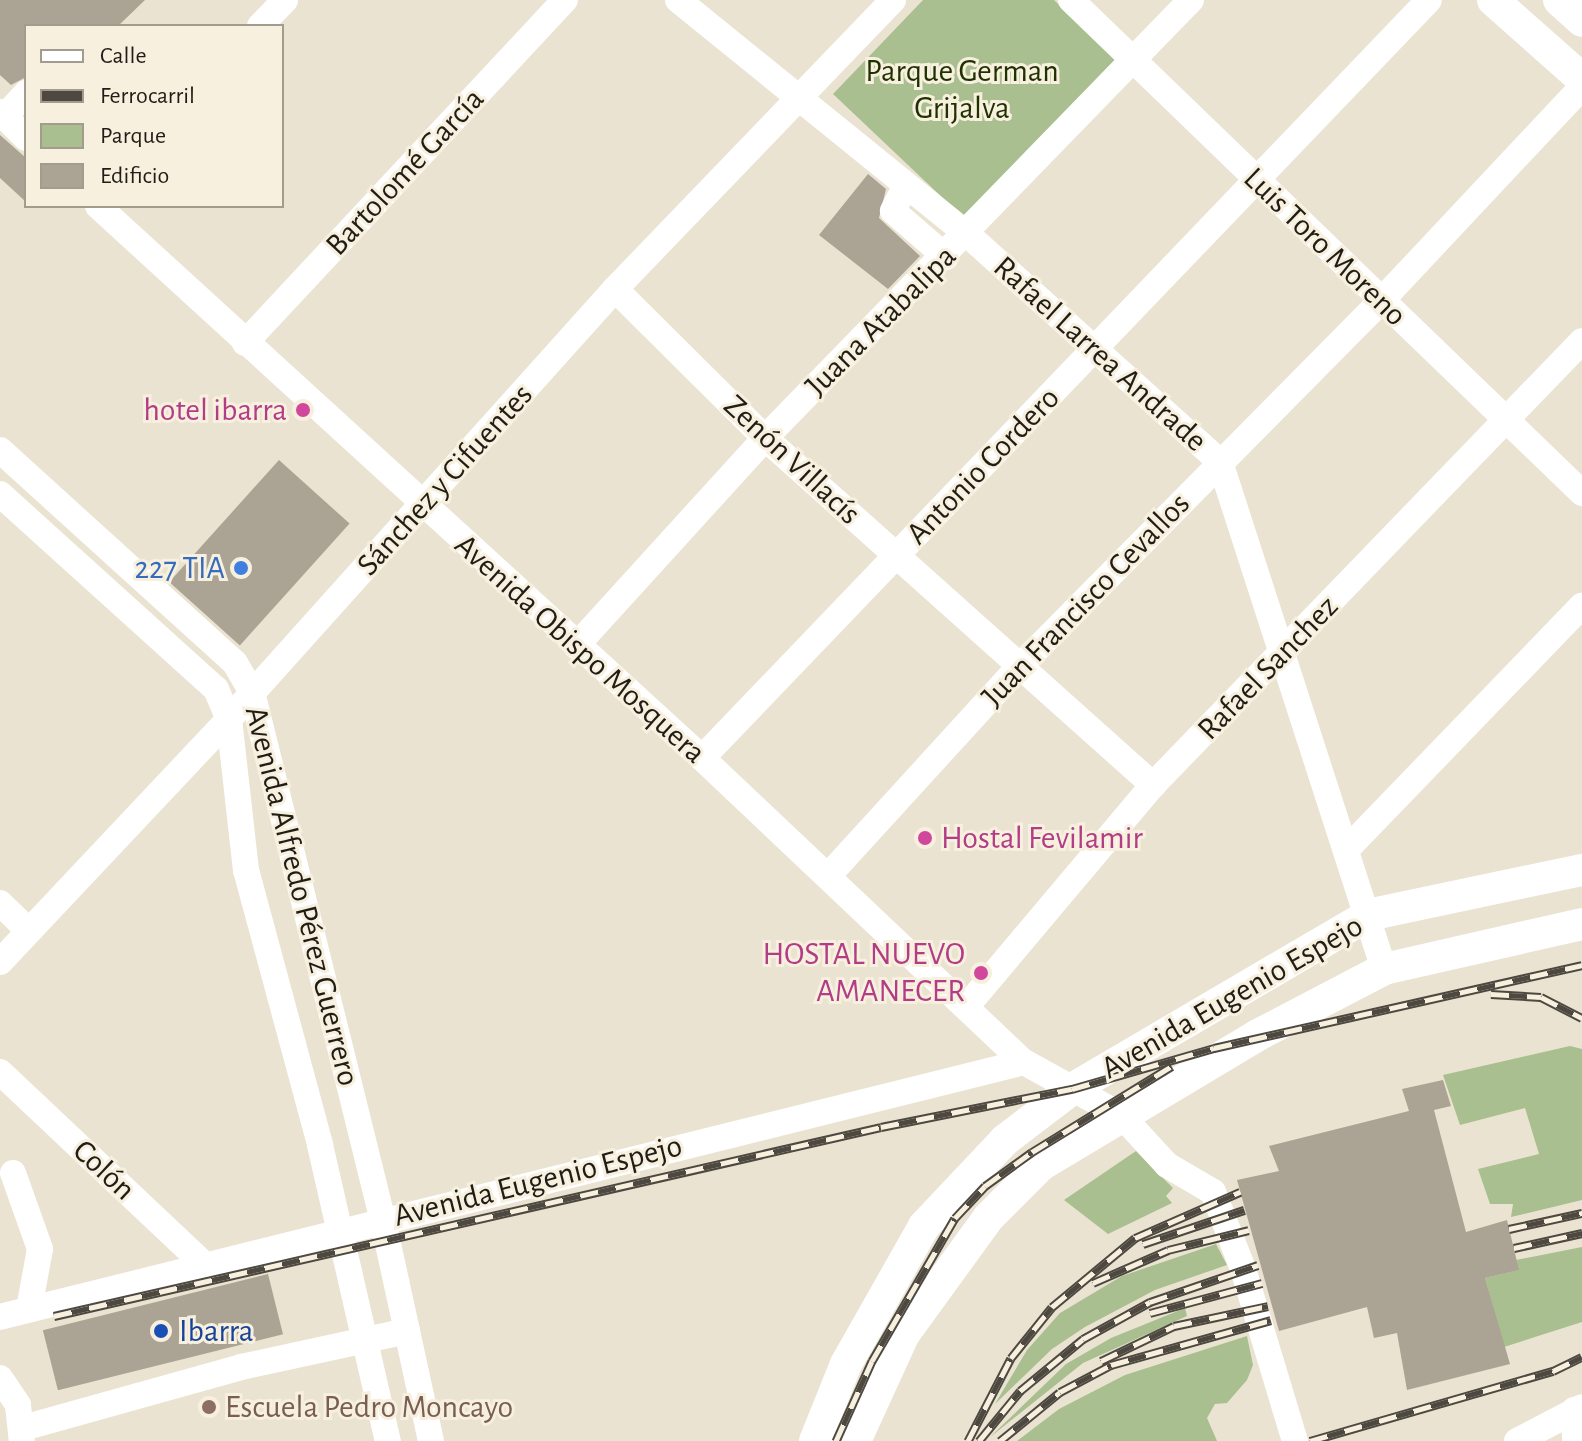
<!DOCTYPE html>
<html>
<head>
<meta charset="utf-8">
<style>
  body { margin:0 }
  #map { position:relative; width:1582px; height:1441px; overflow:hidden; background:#ebe3d1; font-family:"Alegreya Sans",sans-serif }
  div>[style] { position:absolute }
  .green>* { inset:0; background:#a9bf8f }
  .building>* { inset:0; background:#aba393; transform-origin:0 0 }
  .minor>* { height:26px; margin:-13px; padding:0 13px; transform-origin:13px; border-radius:13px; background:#fff }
  .major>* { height:32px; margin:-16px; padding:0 16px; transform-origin:16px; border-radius:16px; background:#fff }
  .rail>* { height:9px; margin-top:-4.5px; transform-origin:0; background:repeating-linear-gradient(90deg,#f8f0de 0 18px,#4d4840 0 36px); box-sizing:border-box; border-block:2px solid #4d4840 }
  .dots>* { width:22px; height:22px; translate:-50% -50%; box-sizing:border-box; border:4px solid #f8f0de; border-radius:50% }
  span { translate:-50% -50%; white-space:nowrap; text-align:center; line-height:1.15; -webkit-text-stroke:6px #f8f0de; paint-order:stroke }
  .park-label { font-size:32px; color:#1f3100 }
  .street-label { font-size:32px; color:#201d17 }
  .hotel-label { font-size:32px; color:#b23c85 }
  .right { translate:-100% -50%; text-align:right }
  .left { translate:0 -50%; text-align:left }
  .shop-label { font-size:32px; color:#366cbe }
  .transit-label { font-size:32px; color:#164399 }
  .education-label { font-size:32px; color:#785e54 }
  .legend { position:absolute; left:24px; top:24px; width:260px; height:184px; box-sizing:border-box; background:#f8f0de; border:2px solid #a29c8e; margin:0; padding:10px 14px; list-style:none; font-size:24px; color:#201d17 }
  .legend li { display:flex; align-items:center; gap:16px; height:40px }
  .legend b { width:40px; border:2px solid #a29c8e }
</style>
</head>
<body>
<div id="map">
  <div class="green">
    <i style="clip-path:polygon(923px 0,1054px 0,1116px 59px,965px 219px,833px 94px)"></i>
    <i style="clip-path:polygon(1570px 1046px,1582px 1049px,1582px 1200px,1511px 1217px,1513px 1204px,1490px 1204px,1478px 1169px,1539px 1154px,1525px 1108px,1460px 1125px,1443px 1075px)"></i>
    <i style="clip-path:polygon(1136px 1151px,1173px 1188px,1166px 1196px,1172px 1203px,1108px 1234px,1064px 1200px)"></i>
    <i style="clip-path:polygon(1216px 1244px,1227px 1265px,1155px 1290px,1085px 1327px,1052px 1349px,995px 1404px,1027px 1350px,1060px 1313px,1122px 1276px)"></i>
    <i style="clip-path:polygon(1582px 1247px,1582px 1322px,1504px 1347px,1485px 1278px,1518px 1270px,1516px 1260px)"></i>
    <i style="clip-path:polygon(1185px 1308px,1187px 1316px,1083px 1363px,989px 1438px,1066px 1364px,1111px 1338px)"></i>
    <i style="clip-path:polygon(1247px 1336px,1253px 1365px,1247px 1380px,1227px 1403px,1215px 1404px,1207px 1418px,1217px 1441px,1017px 1441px,1059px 1409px,1125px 1375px)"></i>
  </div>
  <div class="building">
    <i style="clip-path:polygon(0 0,145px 0,118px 26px,26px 26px,26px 77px,11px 85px,0 75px)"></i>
    <i style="clip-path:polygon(0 135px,26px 158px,26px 202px,0 178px)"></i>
    <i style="clip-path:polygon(868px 174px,886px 189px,879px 218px,920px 256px,888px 289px,819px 235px)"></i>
    <i style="left:279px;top:460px;width:95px;height:164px;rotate:42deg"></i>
    <i style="clip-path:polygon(1443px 1080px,1451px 1106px,1434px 1110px,1466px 1232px,1507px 1220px,1519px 1270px,1485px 1278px,1510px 1364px,1407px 1390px,1397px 1333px,1374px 1338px,1367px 1307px,1279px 1331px,1237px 1180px,1279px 1171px,1269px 1146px,1409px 1111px,1402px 1089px)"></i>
    <i style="left:268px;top:1274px;width:62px;height:232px;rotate:76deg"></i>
  </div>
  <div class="minor">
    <i style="left:678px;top:0;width:372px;rotate:39deg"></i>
    <i style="left:967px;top:234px;width:341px;rotate:42deg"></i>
    <i style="left:1220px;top:462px;width:533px;rotate:72.08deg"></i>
    <i style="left:1071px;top:0;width:710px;rotate:43.97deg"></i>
    <i style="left:260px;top:26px;width:36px;rotate:-46deg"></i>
    <i style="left:0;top:112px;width:37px;rotate:45deg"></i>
    <i style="left:4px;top:117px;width:33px;rotate:-47deg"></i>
    <i style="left:906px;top:185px;width:29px;rotate:117deg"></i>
    <i style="left:893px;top:211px;width:70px;rotate:41deg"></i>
    <i style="left:98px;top:206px;width:818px;rotate:42.42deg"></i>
    <i style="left:702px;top:758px;width:443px;rotate:43.4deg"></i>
    <i style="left:1024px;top:1062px;width:111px;rotate:28.7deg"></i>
    <i style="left:1121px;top:1115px;width:68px;rotate:47.4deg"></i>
    <i style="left:1167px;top:1165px;width:53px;rotate:30.4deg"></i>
    <i style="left:1213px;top:1192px;width:83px;rotate:68.7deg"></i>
    <i style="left:1243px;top:1269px;width:180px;rotate:73.2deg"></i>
    <i style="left:615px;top:289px;width:211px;rotate:44.8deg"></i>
    <i style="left:765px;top:438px;width:521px;rotate:41.81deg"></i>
    <i style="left:245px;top:343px;width:469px;rotate:-47deg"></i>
    <i style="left:0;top:450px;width:317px;rotate:42.2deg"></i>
    <i style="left:235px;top:663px;width:34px;rotate:60deg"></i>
    <i style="left:252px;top:692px;width:545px;rotate:76.09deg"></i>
    <i style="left:383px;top:1221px;width:225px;rotate:77.7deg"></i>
    <i style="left:0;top:494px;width:291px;rotate:42.1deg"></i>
    <i style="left:216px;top:689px;width:33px;rotate:67deg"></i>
    <i style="left:229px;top:719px;width:152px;rotate:83.6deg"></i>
    <i style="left:246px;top:870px;width:285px;rotate:74.9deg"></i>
    <i style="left:320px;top:1145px;width:304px;rotate:77.1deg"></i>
    <i style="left:576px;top:646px;width:281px;rotate:-47.7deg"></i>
    <i style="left:765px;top:438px;width:611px;rotate:-45.8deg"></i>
    <i style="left:702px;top:758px;width:1050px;rotate:-46.2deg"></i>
    <i style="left:1347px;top:849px;width:338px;rotate:-46deg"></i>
    <i style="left:828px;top:876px;width:282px;rotate:-47.6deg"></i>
    <i style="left:1018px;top:668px;width:516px;rotate:-45.31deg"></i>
    <i style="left:1381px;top:301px;width:294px;rotate:-46.8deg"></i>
    <i style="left:0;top:903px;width:40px;rotate:44deg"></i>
    <i style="left:0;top:962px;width:334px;rotate:-46.7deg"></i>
    <i style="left:229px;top:719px;width:578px;rotate:-48.09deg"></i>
    <i style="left:615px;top:289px;width:401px;rotate:-46.1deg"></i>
    <i style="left:966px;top:1007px;width:290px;rotate:-49.9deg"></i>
    <i style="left:1153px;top:785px;width:617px;rotate:-45.98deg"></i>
    <i style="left:0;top:1072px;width:286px;rotate:43.3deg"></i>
    <i style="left:13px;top:1173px;width:81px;rotate:70.4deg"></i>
    <i style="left:40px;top:1249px;width:61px;rotate:100.4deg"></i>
    <i style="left:0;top:1317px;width:1055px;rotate:-13.98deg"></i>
    <i style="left:0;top:1378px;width:32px;rotate:56deg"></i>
    <i style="left:18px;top:1405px;width:36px;rotate:84deg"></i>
    <i style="left:1574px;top:1410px;width:31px;rotate:88deg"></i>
    <i style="left:23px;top:1428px;width:226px;rotate:-15.6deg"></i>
    <i style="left:241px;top:1367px;width:170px;rotate:-12.2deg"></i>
    <i style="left:1517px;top:1441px;width:73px;rotate:-27.6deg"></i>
  </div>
  <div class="major">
    <i style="left:1493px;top:0;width:119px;rotate:41.6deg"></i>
    <i style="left:1559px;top:0;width:31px;rotate:42deg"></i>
    <i style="left:815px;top:1441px;width:83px;rotate:-68.1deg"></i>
    <i style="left:846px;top:1364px;width:159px;rotate:-60.5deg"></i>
    <i style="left:924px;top:1226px;width:118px;rotate:-46.7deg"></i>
    <i style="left:1005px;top:1140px;width:84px;rotate:-37.3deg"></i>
    <i style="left:1072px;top:1089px;width:343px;rotate:-30.4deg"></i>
    <i style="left:1368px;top:915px;width:219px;rotate:-11.9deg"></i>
    <i style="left:855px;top:1441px;width:118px;rotate:-65.4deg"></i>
    <i style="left:904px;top:1334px;width:145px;rotate:-54deg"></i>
    <i style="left:989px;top:1217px;width:74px;rotate:-45deg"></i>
    <i style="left:1041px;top:1165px;width:253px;rotate:-30.9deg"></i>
    <i style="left:1258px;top:1035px;width:142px;rotate:-27.6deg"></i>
    <i style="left:1384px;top:969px;width:203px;rotate:-12.8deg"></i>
  </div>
  <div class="rail">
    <i style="left:1491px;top:994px;width:50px;rotate:3.4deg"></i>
    <i style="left:1541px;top:997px;width:46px;rotate:27.1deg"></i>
    <i style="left:1509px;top:1229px;width:75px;rotate:-12.4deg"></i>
    <i style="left:1143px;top:1244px;width:107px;rotate:-18.6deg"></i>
    <i style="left:1514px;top:1248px;width:70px;rotate:-12.4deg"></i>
    <i style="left:1093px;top:1283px;width:82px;rotate:-23.7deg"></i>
    <i style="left:1168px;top:1250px;width:83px;rotate:-13.9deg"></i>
    <i style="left:1150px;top:1313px;width:116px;rotate:-15deg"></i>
    <i style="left:54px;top:1316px;width:848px;rotate:-12.87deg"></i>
    <i style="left:881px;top:1127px;width:195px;rotate:-11.3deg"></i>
    <i style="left:1072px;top:1089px;width:148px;rotate:-16.1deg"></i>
    <i style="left:1214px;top:1048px;width:377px;rotate:-12.7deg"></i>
    <i style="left:1101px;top:1361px;width:81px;rotate:-25.6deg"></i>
    <i style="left:1174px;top:1326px;width:96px;rotate:-12deg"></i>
    <i style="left:836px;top:1441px;width:88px;rotate:-65.8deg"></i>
    <i style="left:872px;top:1361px;width:165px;rotate:-59.9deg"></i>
    <i style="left:955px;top:1218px;width:44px;rotate:-46.8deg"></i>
    <i style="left:985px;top:1186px;width:58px;rotate:-35.9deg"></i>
    <i style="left:1032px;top:1152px;width:164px;rotate:-31.6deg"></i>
    <i style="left:968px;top:1441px;width:93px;rotate:-62.6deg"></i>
    <i style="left:1011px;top:1358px;width:65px;rotate:-51.2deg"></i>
    <i style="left:1052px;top:1307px;width:108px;rotate:-39.7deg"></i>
    <i style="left:1135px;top:1238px;width:115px;rotate:-23.7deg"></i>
    <i style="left:979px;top:1441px;width:65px;rotate:-50.6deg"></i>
    <i style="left:1020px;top:1391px;width:82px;rotate:-39.5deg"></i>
    <i style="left:1083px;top:1339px;width:77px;rotate:-28.9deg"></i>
    <i style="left:1150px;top:1302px;width:114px;rotate:-18.9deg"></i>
    <i style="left:1000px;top:1441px;width:77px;rotate:-39.2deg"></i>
    <i style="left:1060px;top:1392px;width:58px;rotate:-27.9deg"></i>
    <i style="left:1111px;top:1365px;width:166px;rotate:-15.7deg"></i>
    <i style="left:1310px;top:1441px;width:253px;rotate:-16.1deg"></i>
    <i style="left:1553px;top:1371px;width:32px;rotate:-26deg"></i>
  </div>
  <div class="dots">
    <i style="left:303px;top:410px;background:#d1479c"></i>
    <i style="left:241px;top:568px;background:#3f7fe0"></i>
    <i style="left:925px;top:838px;background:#d1479c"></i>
    <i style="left:981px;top:973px;background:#d1479c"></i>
    <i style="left:161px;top:1331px;background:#1a4fb4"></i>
    <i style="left:209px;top:1407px;background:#8d6e63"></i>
  </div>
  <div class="park-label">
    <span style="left:962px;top:90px">Parque German<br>Grijalva</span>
  </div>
  <div class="street-label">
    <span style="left:405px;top:172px;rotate:-47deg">Bartolomé García</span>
    <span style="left:1325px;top:247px;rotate:44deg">Luis Toro Moreno</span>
    <span style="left:881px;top:321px;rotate:-45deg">Juana Atabalipa</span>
    <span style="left:1100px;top:354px;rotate:42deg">Rafael Larrea Andrade</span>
    <span style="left:792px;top:460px;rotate:43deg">Zenón Villacís</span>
    <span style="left:983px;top:466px;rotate:-46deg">Antonio Cordero</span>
    <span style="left:445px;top:480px;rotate:-48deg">Sánchez y Cifuentes</span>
    <span style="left:1086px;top:600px;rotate:-46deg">Juan Francisco Cevallos</span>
    <span style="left:580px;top:649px;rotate:42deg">Avenida Obispo Mosquera</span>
    <span style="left:1268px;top:668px;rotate:-46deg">Rafael Sanchez</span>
    <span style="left:302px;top:896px;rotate:76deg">Avenida Alfredo Pérez Guerrero</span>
    <span style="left:1232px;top:997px;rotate:-30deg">Avenida Eugenio Espejo</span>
    <span style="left:104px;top:1170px;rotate:43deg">Colón</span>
    <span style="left:538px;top:1181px;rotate:-14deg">Avenida Eugenio Espejo</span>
  </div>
  <div class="hotel-label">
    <span class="right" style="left:287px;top:410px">hotel ibarra</span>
    <span class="left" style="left:941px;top:838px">Hostal Fevilamir</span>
    <span class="right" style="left:965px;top:973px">HOSTAL NUEVO<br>AMANECER</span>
  </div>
  <div class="shop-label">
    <span class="right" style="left:225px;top:568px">227 TIA</span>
  </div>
  <div class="transit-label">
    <span class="left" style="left:179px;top:1331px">Ibarra</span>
  </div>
  <div class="education-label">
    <span class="left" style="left:225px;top:1407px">Escuela Pedro Moncayo</span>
  </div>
  <ul class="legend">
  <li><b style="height:10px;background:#fff"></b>Calle</li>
  <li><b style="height:10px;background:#4d4840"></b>Ferrocarril</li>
  <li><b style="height:22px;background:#a9bf8f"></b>Parque</li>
  <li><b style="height:22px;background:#aba393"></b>Edificio</li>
  </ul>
</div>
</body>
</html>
